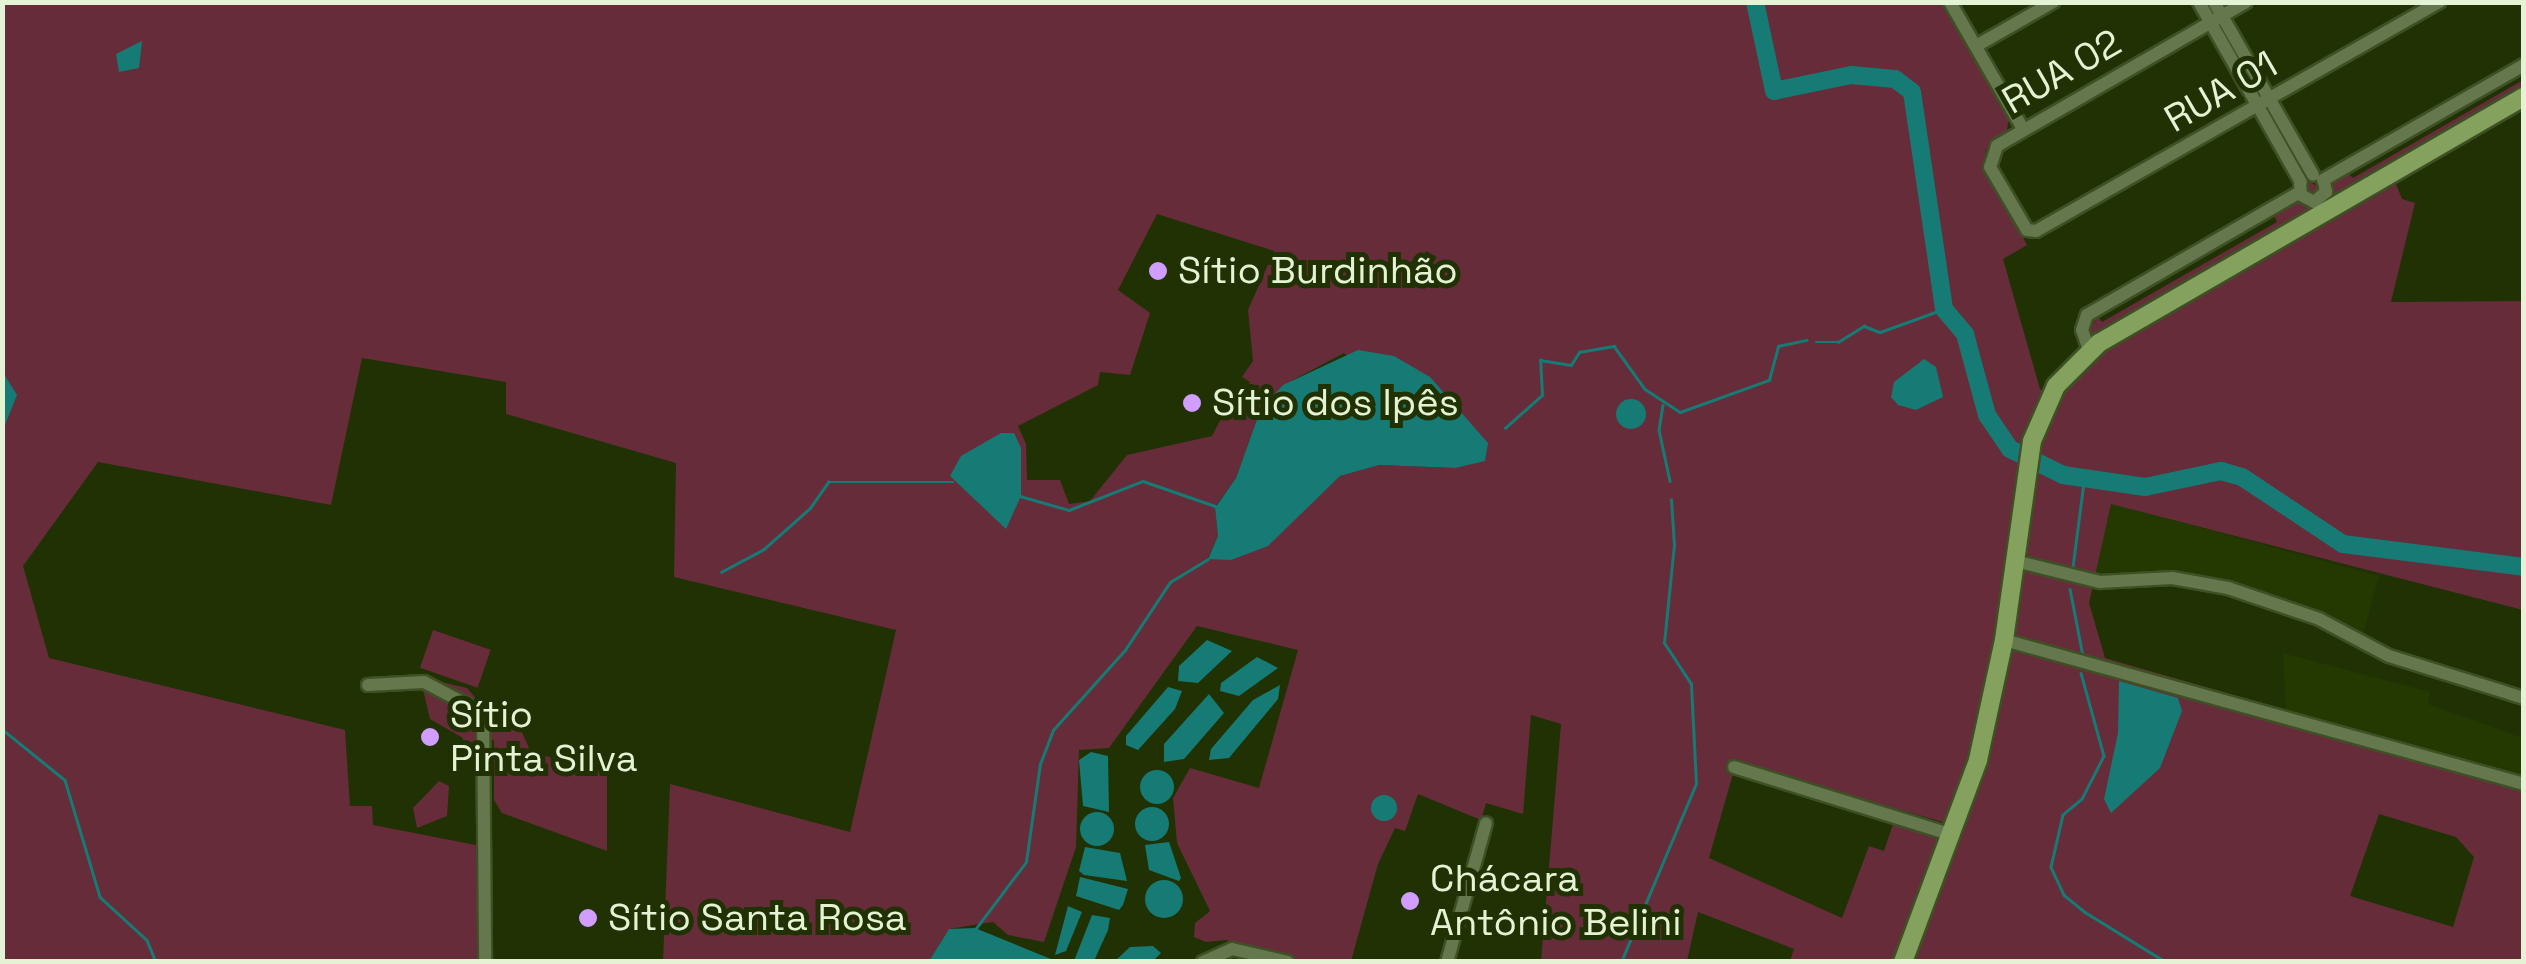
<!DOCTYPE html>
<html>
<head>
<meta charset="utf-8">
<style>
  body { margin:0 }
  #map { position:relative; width:2526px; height:964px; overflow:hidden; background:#203104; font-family:"Space Grotesk",sans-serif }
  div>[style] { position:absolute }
  .built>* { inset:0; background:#243802 }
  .green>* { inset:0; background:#662c39; transform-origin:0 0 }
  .water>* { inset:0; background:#167b75 }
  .round { border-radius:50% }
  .stream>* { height:2.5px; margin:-1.25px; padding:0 1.25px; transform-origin:1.25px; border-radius:1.25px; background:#167b75 }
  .river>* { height:18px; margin:-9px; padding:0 9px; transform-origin:9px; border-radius:9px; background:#167b75 }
  .roads { filter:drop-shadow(2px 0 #3f5025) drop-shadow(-2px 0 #3f5025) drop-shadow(0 2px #3f5025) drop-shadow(0 -2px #3f5025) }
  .minor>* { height:12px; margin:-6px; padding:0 6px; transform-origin:6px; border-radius:6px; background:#64774d }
  .secondary>* { height:18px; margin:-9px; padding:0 9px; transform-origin:9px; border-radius:9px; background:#84a25e }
  .dots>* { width:28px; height:28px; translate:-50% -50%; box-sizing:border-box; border:5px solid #203104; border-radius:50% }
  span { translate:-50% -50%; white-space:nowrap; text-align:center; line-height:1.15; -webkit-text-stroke:10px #203104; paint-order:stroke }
  .street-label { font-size:38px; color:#e3f3d3 }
  .poi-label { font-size:38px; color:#e3f3d3 }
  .left { translate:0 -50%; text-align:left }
  .frame { position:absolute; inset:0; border:5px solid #e3f3d3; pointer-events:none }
</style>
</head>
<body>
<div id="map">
  <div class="built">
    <i style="clip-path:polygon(2110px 503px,2379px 576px,2363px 634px,2210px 578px,2093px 576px)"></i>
    <i style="clip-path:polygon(2283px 653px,2430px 692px,2428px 704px,2523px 738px,2523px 779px,2286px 712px)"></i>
  </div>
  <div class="green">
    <i style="clip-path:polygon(evenodd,2px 3px,1943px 3px,2009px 117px,2007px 130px,1986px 150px,1984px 169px,2027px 245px,2003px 259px,2040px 389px,2055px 398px,2095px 358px,2396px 184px,2402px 199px,2415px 203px,2391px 302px,2523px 301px,2523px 610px,2111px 504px,2089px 603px,2105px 658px,2523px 779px,2523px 961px,1912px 961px,1964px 828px,1736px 763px,1709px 858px,1842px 918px,1869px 846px,1884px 851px,1894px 821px,1939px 840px,1893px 961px,1790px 961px,1794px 949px,1698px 912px,1687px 961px,1541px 961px,1561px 724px,1531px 715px,1523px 814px,1486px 803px,1481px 820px,1418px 794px,1405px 831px,1395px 828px,1378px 864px,1351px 961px,1305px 961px,1226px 940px,1206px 942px,1194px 937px,1195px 923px,1210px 911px,1177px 843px,1173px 798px,1190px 768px,1259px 788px,1298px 650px,1197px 626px,1109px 748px,1079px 750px,1076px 847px,1044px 942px,1008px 935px,993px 922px,949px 929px,929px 961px,663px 961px,670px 784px,850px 832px,896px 630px,674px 577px,676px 463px,506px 414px,506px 382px,362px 358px,331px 505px,98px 462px,23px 566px,49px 658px,345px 730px,350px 806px,372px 806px,373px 825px,481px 846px,481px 961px,3px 961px,2px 3px,1157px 214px,1274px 251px,1248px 310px,1253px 361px,1242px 377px,1250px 382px,1245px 392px,1237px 388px,1212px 436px,1127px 455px,1090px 501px,1069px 504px,1060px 480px,1027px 480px,1026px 444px,1018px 426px,1098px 385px,1100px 372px,1130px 375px,1150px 313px,1118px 290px,1157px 214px,2px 3px,1344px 353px,1455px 468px,1378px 465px,1340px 476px,1311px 503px,1208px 558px,1218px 536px,1215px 507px,1236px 478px,1260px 411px,1293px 380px,1344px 353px,2px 3px,2379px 814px,2456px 837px,2474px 857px,2453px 927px,2350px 896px,2379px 814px)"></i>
    <i style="clip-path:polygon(2523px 80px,2523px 88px,2292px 225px,2097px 336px,2088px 330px,2098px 317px,2102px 322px,2277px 222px,2274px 216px,2308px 197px,2308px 181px,2322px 189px,2349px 174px,2353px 178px)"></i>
    <i style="left:433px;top:630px;width:61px;height:40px;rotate:19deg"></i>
    <i style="clip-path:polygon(420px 677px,467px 688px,494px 719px,521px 730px,531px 752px,607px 773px,607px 851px,502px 813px,494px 800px,494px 740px,462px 749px,463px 738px,430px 719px)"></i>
    <i style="clip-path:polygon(439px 781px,449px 786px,447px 816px,417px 828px,413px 808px)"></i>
  </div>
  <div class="water">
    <i style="clip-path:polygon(142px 41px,139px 68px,119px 72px,116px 54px)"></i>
    <i style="clip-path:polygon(1358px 350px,1394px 356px,1430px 377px,1488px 443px,1485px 461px,1455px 468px,1379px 465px,1340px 476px,1268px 546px,1231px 560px,1208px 559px,1218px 536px,1215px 508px,1236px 478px,1260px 411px,1283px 385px)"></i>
    <i style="clip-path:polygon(1924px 359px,1936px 367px,1943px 397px,1916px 410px,1898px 405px,1891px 397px,1894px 382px)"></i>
    <i style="clip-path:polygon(2px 371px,17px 395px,3px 430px,2px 430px)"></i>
    <i class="round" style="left:1616px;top:399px;width:30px;height:30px"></i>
    <i style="clip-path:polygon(1001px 433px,1014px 433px,1021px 448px,1021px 496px,1006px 529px,950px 476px,961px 456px)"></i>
    <i style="clip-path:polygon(1207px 640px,1232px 651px,1198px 683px,1178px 681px,1179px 666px)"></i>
    <i style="clip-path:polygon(1257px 657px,1278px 668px,1239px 696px,1220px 691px,1221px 683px)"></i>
    <i style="clip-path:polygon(2119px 681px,2178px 698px,2182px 711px,2160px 768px,2111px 813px,2104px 799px,2118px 733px)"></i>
    <i style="clip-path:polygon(1280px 685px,1278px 699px,1229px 758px,1209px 760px,1211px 749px,1253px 700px)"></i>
    <i style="clip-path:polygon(1168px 687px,1182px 691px,1175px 709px,1138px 750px,1126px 745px,1126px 736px)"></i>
    <i style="clip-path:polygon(1209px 694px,1224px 713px,1184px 759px,1164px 762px,1164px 744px)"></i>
    <i style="clip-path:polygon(1091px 752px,1108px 756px,1109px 812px,1083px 806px,1079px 760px)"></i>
    <i class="round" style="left:1140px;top:770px;width:34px;height:34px"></i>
    <i class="round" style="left:1371px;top:795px;width:26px;height:26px"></i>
    <i class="round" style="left:1135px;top:807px;width:34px;height:34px"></i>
    <i class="round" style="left:1080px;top:812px;width:34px;height:34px"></i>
    <i style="clip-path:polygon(1169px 842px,1181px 878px,1179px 881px,1149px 870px,1145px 845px)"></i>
    <i style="clip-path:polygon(1085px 847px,1120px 853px,1127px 881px,1084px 875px,1079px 871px)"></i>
    <i style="clip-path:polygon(1080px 877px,1128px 889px,1123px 905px,1119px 910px,1076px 896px)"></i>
    <i class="round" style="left:1145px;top:880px;width:38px;height:38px"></i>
    <i style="clip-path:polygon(1068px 906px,1082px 912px,1066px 951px,1055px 955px)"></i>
    <i style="clip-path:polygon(1092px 915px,1110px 918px,1108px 930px,1094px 961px,1074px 961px)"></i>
    <i style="clip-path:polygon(975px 928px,1041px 955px,1056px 961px,929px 961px,949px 929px)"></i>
    <i style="clip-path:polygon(1153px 946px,1161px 953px,1153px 961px,1115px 961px,1130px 947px)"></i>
  </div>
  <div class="stream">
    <i style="left:1816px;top:342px;width:22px"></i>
    <i style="left:1838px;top:342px;width:31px;rotate:-32deg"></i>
    <i style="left:1864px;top:326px;width:17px;rotate:21deg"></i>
    <i style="left:1880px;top:332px;width:68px;rotate:-19.8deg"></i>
    <i style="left:1663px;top:405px;width:25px;rotate:99deg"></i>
    <i style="left:1659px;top:430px;width:52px;rotate:77.8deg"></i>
    <i style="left:1505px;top:428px;width:50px;rotate:-41.7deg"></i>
    <i style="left:1542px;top:395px;width:35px;rotate:-93deg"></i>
    <i style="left:1540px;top:360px;width:31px;rotate:9deg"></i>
    <i style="left:1571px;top:365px;width:15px;rotate:-58deg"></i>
    <i style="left:1579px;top:352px;width:36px;rotate:-10deg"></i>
    <i style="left:1614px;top:346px;width:53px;rotate:54.2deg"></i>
    <i style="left:1645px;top:389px;width:42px;rotate:33.3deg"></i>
    <i style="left:1680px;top:412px;width:95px;rotate:-19.8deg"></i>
    <i style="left:1769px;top:380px;width:35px;rotate:-75deg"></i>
    <i style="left:1778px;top:346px;width:29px;rotate:-12deg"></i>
    <i style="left:1020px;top:496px;width:51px;rotate:15.9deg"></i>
    <i style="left:1069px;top:510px;width:79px;rotate:-21.4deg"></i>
    <i style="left:1143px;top:481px;width:79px;rotate:19.1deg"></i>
    <i style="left:2072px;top:571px;width:94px;rotate:-82.6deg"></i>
    <i style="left:721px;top:572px;width:49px;rotate:-28.1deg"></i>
    <i style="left:764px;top:549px;width:62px;rotate:-41.7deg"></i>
    <i style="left:810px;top:508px;width:32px;rotate:-55deg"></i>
    <i style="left:828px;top:482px;width:125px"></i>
    <i style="left:2070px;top:589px;width:68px;rotate:79deg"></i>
    <i style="left:2081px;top:673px;width:86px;rotate:74.5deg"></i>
    <i style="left:2104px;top:756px;width:48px;rotate:117.1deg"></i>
    <i style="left:2082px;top:799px;width:25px;rotate:140deg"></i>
    <i style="left:2063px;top:815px;width:53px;rotate:103deg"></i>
    <i style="left:2051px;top:867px;width:31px;rotate:65deg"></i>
    <i style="left:2064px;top:895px;width:27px;rotate:39deg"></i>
    <i style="left:2085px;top:912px;width:95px;rotate:31.7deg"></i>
    <i style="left:2px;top:729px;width:81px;rotate:39deg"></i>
    <i style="left:65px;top:780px;width:122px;rotate:73.3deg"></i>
    <i style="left:100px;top:897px;width:64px;rotate:42.5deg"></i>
    <i style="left:147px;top:940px;width:24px;rotate:68deg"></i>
    <i style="left:974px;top:931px;width:86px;rotate:-53deg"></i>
    <i style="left:1026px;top:862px;width:99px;rotate:-81.9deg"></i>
    <i style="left:1040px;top:764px;width:36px;rotate:-69deg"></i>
    <i style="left:1053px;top:730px;width:108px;rotate:-48deg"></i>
    <i style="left:1125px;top:650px;width:82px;rotate:-56.5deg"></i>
    <i style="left:1170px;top:582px;width:44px;rotate:-31.2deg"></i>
    <i style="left:1621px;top:962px;width:193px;rotate:-67.2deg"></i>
    <i style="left:1696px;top:784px;width:100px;rotate:-92.9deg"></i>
    <i style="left:1691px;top:684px;width:49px;rotate:-123.4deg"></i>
    <i style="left:1664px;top:643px;width:99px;rotate:-84.2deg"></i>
    <i style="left:1674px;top:545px;width:45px;rotate:-93.8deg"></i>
  </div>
  <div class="river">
    <i style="left:1755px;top:2px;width:91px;rotate:77.9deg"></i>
    <i style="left:1774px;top:91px;width:79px;rotate:-11.7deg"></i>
    <i style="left:1851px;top:75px;width:44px;rotate:5.2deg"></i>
    <i style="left:1895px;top:79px;width:21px;rotate:37deg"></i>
    <i style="left:1912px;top:92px;width:219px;rotate:81.6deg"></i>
    <i style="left:1944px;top:309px;width:33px;rotate:50deg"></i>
    <i style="left:1965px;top:334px;width:84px;rotate:74.8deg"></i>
    <i style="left:1987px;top:415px;width:41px;rotate:55.9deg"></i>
    <i style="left:2010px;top:449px;width:59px;rotate:26.1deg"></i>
    <i style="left:2063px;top:475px;width:83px;rotate:8.3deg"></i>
    <i style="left:2145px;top:487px;width:78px;rotate:-11.9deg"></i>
    <i style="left:2221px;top:471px;width:22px;rotate:16deg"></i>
    <i style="left:2242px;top:477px;width:121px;rotate:33.6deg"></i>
    <i style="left:2343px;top:544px;width:182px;rotate:7.2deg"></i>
  </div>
  <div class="roads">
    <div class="minor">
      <i style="left:1950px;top:2px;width:146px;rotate:60.1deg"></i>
      <i style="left:2199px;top:2px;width:207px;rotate:60.5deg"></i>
      <i style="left:2214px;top:2px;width:199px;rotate:60.2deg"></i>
      <i style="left:2246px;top:2px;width:288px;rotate:150deg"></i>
      <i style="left:1997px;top:146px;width:22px;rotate:108deg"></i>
      <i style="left:1990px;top:167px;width:73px;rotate:59.6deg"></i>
      <i style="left:2027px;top:230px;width:9px;rotate:6deg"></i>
      <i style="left:2036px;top:231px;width:464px;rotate:-29.6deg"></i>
      <i style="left:1976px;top:46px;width:89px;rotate:-29.7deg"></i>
      <i style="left:2323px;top:180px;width:232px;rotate:-29.8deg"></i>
      <i style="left:2300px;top:184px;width:11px;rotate:85deg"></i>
      <i style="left:2301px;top:195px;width:15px;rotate:28deg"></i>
      <i style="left:2314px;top:202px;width:16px;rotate:-40deg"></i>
      <i style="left:2326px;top:192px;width:10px;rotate:-101deg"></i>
      <i style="left:2089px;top:350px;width:21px;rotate:-109deg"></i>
      <i style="left:2082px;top:330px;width:16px;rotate:-72deg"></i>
      <i style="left:2087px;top:315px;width:246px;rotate:-30deg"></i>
      <i style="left:2015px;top:561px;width:88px;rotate:13.9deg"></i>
      <i style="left:2100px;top:582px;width:72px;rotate:-3.2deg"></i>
      <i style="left:2172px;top:578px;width:57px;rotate:10.1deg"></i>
      <i style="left:2228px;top:588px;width:96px;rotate:18.8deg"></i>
      <i style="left:2319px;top:619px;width:79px;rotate:27.9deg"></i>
      <i style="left:2389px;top:656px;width:141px;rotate:17.3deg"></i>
      <i style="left:2004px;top:640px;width:540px;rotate:15.48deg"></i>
      <i style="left:368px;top:685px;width:56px;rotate:-3.1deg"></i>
      <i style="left:424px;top:682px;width:67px;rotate:27.7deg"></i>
      <i style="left:483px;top:713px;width:249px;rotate:89.5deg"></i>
      <i style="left:1734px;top:767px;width:228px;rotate:17.3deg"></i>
      <i style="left:1203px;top:962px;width:32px;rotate:-24deg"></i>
      <i style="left:1232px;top:949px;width:57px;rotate:13.1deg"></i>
      <i style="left:1447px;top:962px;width:144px;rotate:-74.3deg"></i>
    </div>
    <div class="secondary">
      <i style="left:1903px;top:962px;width:215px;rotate:-69.6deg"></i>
      <i style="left:1978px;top:760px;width:123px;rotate:-77.8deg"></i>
      <i style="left:2004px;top:640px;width:201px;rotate:-82deg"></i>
      <i style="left:2032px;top:441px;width:60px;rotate:-66.4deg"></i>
      <i style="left:2056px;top:386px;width:61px;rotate:-45deg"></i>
      <i style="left:2099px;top:343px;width:491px;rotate:-30.1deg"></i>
    </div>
  </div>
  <div class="dots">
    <i style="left:1158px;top:271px;background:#d19dfe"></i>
    <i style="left:1192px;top:403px;background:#d19dfe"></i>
    <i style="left:430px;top:737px;background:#d19dfe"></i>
    <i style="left:1410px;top:901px;background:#d19dfe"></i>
    <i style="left:588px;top:918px;background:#d19dfe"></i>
  </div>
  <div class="street-label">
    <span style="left:2062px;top:72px;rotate:-30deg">RUA 02</span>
    <span style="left:2221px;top:92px;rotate:-30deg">RUA 01</span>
  </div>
  <div class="poi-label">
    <span class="left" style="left:1178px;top:271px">Sítio Burdinhão</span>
    <span class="left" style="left:1212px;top:403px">Sítio dos Ipês</span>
    <span class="left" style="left:450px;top:737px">Sítio<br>Pinta Silva</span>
    <span class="left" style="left:1430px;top:901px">Chácara<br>Antônio Belini</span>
    <span class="left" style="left:608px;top:918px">Sítio Santa Rosa</span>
  </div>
  <div class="frame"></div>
</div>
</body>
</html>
